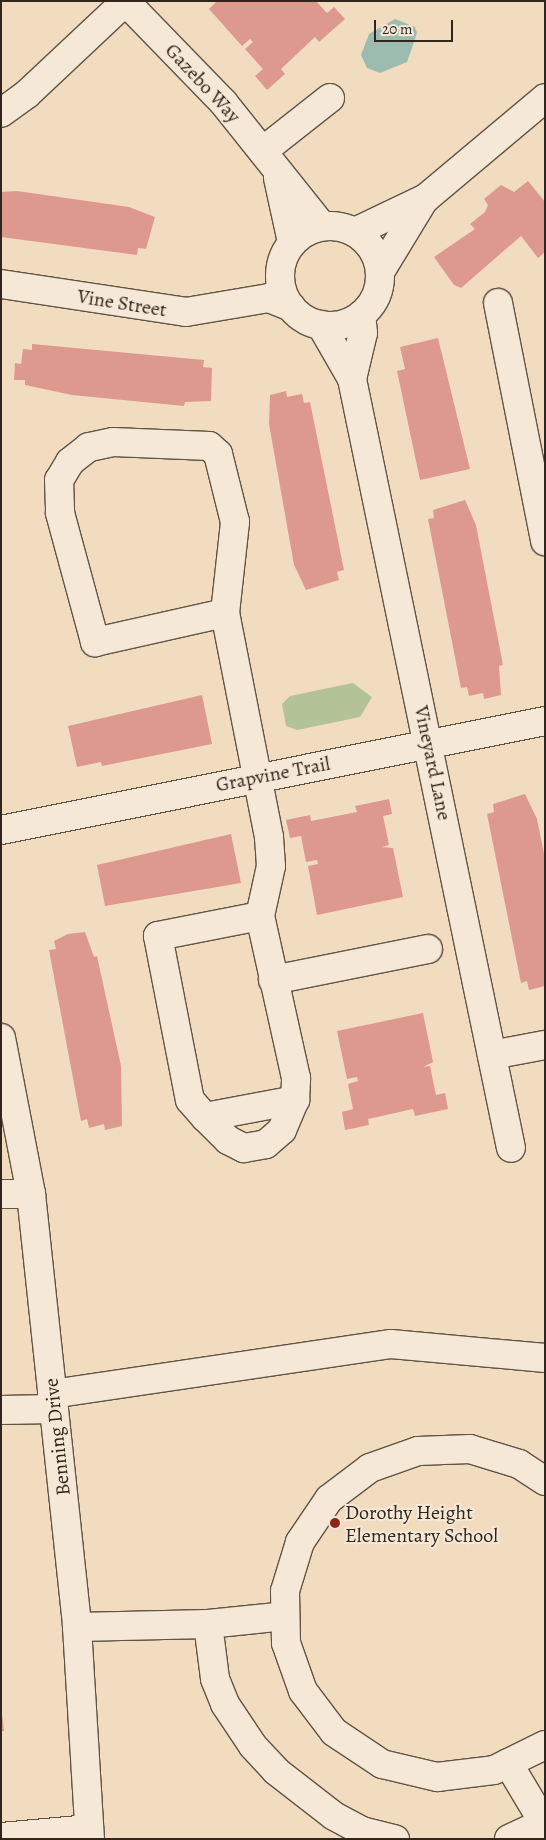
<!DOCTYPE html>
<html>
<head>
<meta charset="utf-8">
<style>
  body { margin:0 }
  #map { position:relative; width:546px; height:1840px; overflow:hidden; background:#f1dcc0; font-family:Alegreya,serif }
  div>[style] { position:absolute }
  .green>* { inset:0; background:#b4c297 }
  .water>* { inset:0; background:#9bbcaf }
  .building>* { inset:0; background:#de998e }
  .roads { filter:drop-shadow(1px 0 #605444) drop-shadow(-1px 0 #605444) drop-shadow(0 1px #605444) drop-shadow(0 -1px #605444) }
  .minor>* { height:28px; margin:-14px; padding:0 14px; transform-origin:14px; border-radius:14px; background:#f6e8d6 }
  .minor>.ring { margin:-14px; padding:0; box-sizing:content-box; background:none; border:28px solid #f6e8d6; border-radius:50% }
  .dots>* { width:14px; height:14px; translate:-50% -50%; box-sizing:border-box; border:2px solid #f6e8d6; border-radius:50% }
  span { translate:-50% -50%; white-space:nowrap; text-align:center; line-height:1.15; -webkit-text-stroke:4px #f6e8d6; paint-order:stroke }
  .street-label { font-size:20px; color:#30261b }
  .poi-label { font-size:20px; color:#30261b }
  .left { translate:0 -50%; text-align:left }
  .frame { position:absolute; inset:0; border:2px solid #30261b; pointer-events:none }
  .scale { position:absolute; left:374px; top:20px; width:79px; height:22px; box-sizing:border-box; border:2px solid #30261b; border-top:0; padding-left:6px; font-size:15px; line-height:18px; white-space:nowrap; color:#30261b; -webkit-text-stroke:4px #f6e8d6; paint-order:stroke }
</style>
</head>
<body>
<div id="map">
  <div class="green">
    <i style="clip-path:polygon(353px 683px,372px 697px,360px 717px,297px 730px,286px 726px,282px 704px,290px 696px)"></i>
  </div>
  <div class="water">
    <i style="clip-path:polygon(395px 19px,415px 27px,417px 33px,407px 62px,380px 73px,367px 68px,361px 55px,369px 34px)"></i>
  </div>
  <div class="building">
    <i style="clip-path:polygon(217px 1px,316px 1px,327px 13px,334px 7px,345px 19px,319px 42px,315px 37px,281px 69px,285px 74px,267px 90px,255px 76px,263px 69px,245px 49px,253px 42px,250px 39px,242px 46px,209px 9px)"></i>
    <i style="clip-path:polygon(528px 181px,545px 202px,545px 252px,538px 258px,521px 236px,461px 288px,454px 285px,434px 257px,475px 229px,470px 224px,485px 212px,488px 205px,484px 199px,501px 185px,514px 192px)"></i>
    <i style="clip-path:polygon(17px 191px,129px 207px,155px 217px,146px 249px,138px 248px,137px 255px,1px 237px,1px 192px)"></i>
    <i style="clip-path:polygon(438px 338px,470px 469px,420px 480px,397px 371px,405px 369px,400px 347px)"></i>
    <i style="clip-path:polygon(32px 344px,204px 360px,203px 367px,212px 368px,211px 401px,185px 402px,184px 406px,72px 395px,25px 385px,25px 380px,14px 380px,15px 363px,21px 364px,23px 349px,32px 350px)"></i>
    <i style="clip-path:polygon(286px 391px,287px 397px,302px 394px,304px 403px,310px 402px,344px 570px,337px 572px,339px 580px,306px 590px,294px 565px,269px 424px,270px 395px)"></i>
    <i style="clip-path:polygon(465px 500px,476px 525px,503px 665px,499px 666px,501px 695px,484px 699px,483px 693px,469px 696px,467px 687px,461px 688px,428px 519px,434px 518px,433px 510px)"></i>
    <i style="clip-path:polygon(202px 695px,212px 744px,102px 766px,101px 762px,77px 767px,68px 726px)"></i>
    <i style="clip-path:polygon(525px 794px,537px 819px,545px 859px,545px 986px,529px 990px,527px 981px,521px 983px,487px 814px,494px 812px,493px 804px)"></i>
    <i style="clip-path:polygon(389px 799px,392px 814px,383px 816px,389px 845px,382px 847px,393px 848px,403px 897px,317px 915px,308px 866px,318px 864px,317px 860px,306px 862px,301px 836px,290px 838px,286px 820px,310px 815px,311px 821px,357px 812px,355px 806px)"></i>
    <i style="clip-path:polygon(231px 834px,241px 883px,105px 906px,97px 865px)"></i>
    <i style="clip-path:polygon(85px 932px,94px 957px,97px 956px,121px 1066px,122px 1126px,105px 1130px,104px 1124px,89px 1128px,87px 1119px,81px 1121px,49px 950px,56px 949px,54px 941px,68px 934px)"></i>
    <i style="clip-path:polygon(423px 1013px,433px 1062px,423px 1067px,430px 1066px,436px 1095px,445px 1093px,448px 1109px,415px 1116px,413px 1109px,368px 1119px,369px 1125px,345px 1130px,342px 1112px,353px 1109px,348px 1084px,358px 1081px,357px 1077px,347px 1079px,337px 1031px)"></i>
    <i style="clip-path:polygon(1px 1707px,4px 1731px,1px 1731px)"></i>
  </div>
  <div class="roads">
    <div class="minor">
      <i style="left:125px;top:1px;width:141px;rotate:45.9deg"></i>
      <i style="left:223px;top:102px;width:159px;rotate:51.4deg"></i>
      <i style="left:1px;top:113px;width:32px;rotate:-36deg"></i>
      <i style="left:27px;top:94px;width:136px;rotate:-43.2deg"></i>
      <i style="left:264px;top:150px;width:84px;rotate:-38.2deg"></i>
      <i style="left:278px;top:178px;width:66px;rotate:77.7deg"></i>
      <i class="ring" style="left:280px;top:226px;width:72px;height:72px"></i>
      <i style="left:355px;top:232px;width:79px;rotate:-25.6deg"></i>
      <i style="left:426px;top:198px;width:155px;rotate:-40deg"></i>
      <i style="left:380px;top:272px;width:81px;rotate:-58.7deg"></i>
      <i style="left:1px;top:284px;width:187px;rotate:8.6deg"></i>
      <i style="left:186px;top:312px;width:84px;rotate:-9.6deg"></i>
      <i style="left:269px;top:298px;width:24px;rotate:22deg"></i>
      <i style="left:498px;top:303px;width:243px;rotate:78.8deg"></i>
      <i style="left:321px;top:325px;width:62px;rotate:60.1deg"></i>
      <i style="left:352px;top:379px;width:785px;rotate:78.32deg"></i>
      <i style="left:352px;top:379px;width:47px;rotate:-76.6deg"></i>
      <i style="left:363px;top:333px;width:18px;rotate:-96deg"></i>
      <i style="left:1px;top:830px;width:555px;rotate:-11.33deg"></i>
      <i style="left:260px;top:916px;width:104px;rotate:168.9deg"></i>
      <i style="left:158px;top:936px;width:167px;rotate:79deg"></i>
      <i style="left:190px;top:1100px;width:23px;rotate:49deg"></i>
      <i style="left:205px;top:1117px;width:92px;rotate:-10.7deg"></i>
      <i style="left:273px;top:980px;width:158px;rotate:-11.3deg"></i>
      <i style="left:1px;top:1038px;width:159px;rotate:79.1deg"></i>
      <i style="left:31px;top:1194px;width:435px;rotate:83.9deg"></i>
      <i style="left:77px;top:1627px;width:212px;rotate:86.5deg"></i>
      <i style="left:492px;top:1055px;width:54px;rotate:-10.7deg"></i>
      <i style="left:205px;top:1117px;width:33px;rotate:45deg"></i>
      <i style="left:228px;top:1140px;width:18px;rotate:27deg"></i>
      <i style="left:244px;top:1148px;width:22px;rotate:-10deg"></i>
      <i style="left:266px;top:1144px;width:21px;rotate:-41deg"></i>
      <i style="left:282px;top:1130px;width:33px;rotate:-67deg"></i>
      <i style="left:295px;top:1100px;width:22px;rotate:-87deg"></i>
      <i style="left:296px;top:1078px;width:166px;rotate:-102.5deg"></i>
      <i style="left:260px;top:916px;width:51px;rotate:-77.6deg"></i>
      <i style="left:271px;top:866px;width:29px;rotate:-94deg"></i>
      <i style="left:269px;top:837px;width:228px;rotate:-101.1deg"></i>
      <i style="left:225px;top:613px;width:92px;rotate:-83.7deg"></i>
      <i style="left:235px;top:522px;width:70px;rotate:-104deg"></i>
      <i style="left:218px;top:454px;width:12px;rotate:-138deg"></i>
      <i style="left:209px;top:446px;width:96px;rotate:-177.6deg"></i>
      <i style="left:113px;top:442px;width:25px;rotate:168deg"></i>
      <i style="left:89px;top:447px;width:24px;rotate:142deg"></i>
      <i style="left:70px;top:462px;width:21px;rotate:121deg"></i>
      <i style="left:59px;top:480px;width:33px;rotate:88deg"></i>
      <i style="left:60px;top:513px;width:134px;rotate:74.8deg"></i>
      <i style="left:95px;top:642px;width:133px;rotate:-12.6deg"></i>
      <i style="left:1px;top:1194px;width:30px"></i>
      <i style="left:52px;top:1394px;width:343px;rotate:-8.4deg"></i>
      <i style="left:391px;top:1344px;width:155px;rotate:5.2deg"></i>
      <i style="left:1px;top:1410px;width:53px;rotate:-1.1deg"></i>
      <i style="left:545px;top:1481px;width:31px;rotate:-147deg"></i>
      <i style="left:519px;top:1464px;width:51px;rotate:-163deg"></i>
      <i style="left:470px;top:1449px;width:52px;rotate:177.8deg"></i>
      <i style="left:418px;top:1451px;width:51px;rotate:160.5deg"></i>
      <i style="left:370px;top:1468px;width:51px;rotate:142.9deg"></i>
      <i style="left:329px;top:1499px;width:52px;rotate:124deg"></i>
      <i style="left:300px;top:1542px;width:51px;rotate:107deg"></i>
      <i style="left:285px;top:1591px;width:52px;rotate:88.9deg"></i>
      <i style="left:286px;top:1643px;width:51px;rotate:70.5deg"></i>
      <i style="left:303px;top:1691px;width:51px;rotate:52.9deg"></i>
      <i style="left:334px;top:1732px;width:58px;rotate:33.7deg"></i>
      <i style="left:382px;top:1764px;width:57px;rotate:13.3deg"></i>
      <i style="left:437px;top:1777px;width:57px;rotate:-7deg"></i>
      <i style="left:494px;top:1770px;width:57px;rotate:-26.1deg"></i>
      <i style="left:208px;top:1624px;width:55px;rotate:82.7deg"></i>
      <i style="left:215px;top:1679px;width:27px;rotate:68deg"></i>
      <i style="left:225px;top:1704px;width:50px;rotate:56.3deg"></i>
      <i style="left:253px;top:1746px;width:34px;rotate:47deg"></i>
      <i style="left:276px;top:1771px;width:73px;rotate:37.8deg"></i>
      <i style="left:334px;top:1816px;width:32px;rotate:28deg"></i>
      <i style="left:362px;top:1831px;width:34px;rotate:14deg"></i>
      <i style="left:77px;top:1627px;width:131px;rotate:-1.3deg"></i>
      <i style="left:208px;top:1624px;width:77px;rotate:-5.9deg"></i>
      <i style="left:508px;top:1763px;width:72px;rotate:59.2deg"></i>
      <i style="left:1px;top:1837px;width:88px;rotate:-5.2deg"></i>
      <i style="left:509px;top:1839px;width:38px;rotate:-25deg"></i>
    </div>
  </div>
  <div class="dots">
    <i style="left:335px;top:1523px;background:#8f2418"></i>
  </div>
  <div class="street-label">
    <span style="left:203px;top:83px;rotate:47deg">Gazebo Way</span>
    <span style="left:122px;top:303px;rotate:9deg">Vine Street</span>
    <span style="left:433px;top:763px;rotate:78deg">Vineyard Lane</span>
    <span style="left:273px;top:774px;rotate:-11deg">Grapvine Trail</span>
    <span style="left:57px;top:1437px;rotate:-96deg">Benning Drive</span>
  </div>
  <div class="poi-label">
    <span class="left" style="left:345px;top:1524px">Dorothy Height<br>Elementary School</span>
  </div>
  <div class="frame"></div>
  <div class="scale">20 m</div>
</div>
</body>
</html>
